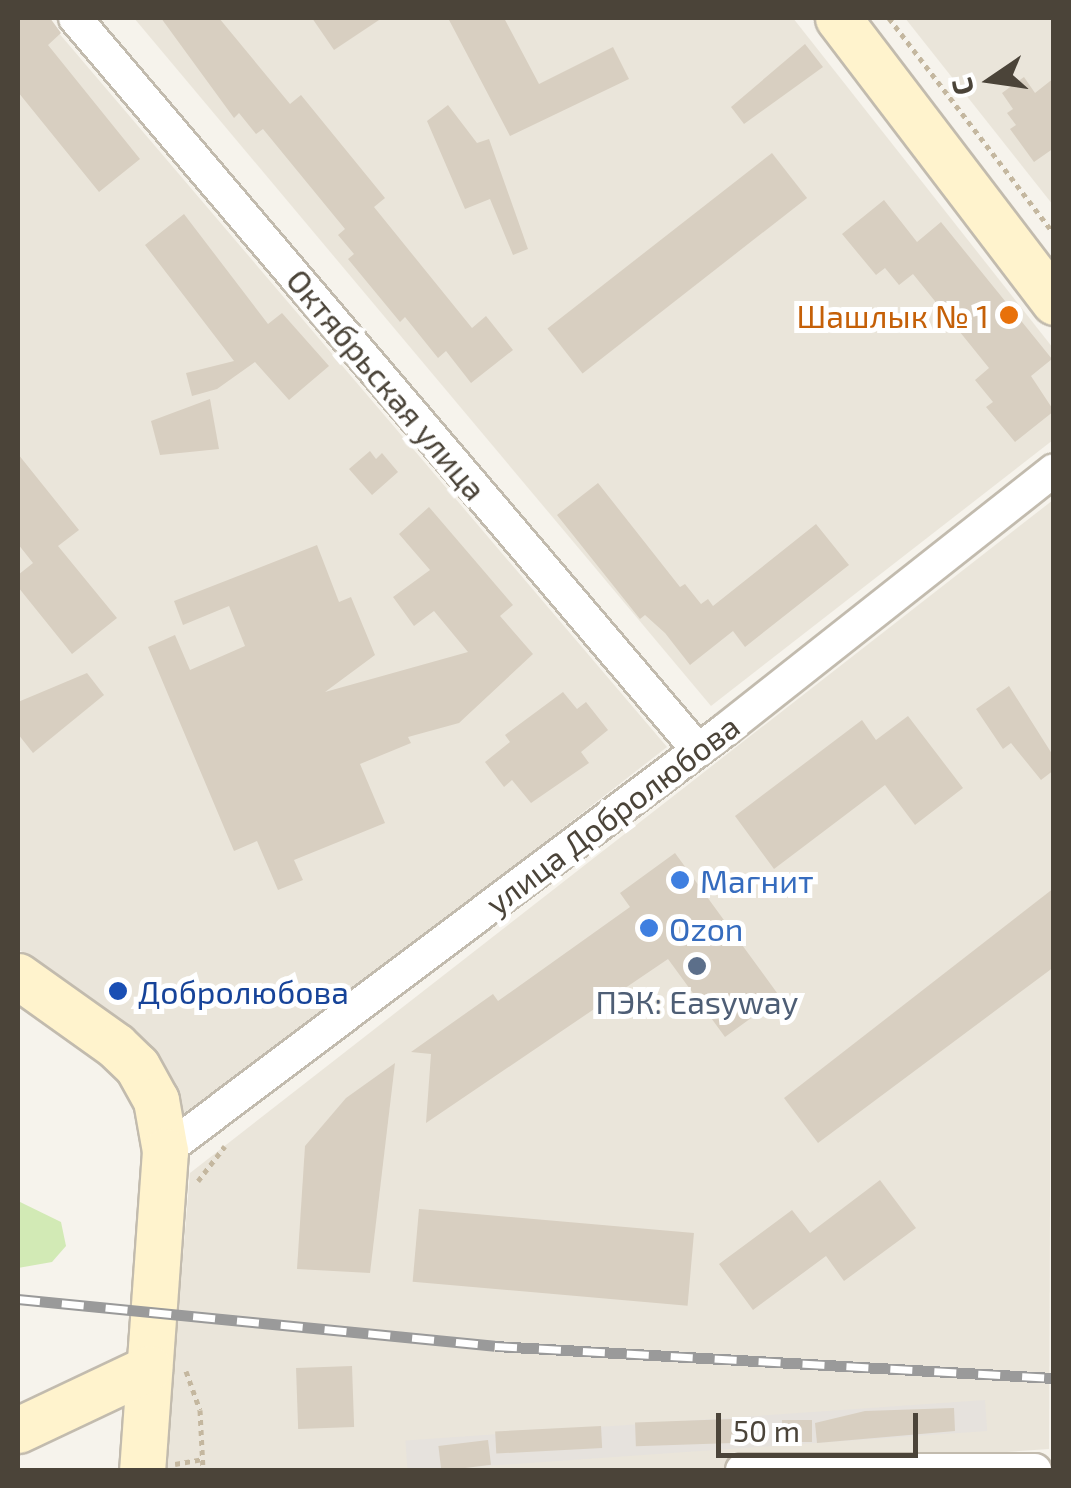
<!DOCTYPE html>
<html>
<head>
<meta charset="utf-8">
<style>
  body { margin:0 }
  #map { position:relative; width:1071px; height:1488px; overflow:hidden; background:#f6f3ec; font-family:"Exo 2",sans-serif }
  div>[style] { position:absolute }
  .residential>* { inset:0; background:#eae5da }
  .industrial>* { inset:0; background:#e6e2dd; transform-origin:0 0 }
  .green>* { inset:0; background:#d2eab5 }
  .building>* { inset:0; background:#d8cfc1; transform-origin:0 0 }
  .path>* { height:5px; margin-top:-2.5px; transform-origin:0; background:repeating-linear-gradient(90deg,#c4b79f 0 5px,transparent 0 10px) }
  .roads { filter:drop-shadow(2px 0 #c2bbae) drop-shadow(-2px 0 #c2bbae) drop-shadow(0 2px #c2bbae) drop-shadow(0 -2px #c2bbae) }
  .street>* { height:32px; margin:-16px; padding:0 16px; transform-origin:16px; border-radius:16px; background:#fff }
  .secondary>* { height:45px; margin:-22.5px; padding:0 22.5px; transform-origin:22.5px; border-radius:22.5px; background:#fff3cd }
  .rail>* { height:11px; margin-top:-5.5px; transform-origin:0; background:repeating-linear-gradient(90deg,#fff 0 22px,#9a9a9a 0 44px); box-sizing:border-box; border-block:2px solid #9a9a9a }
  .dots>* { width:28px; height:28px; translate:-50% -50%; box-sizing:border-box; border:5px solid #fff; border-radius:50% }
  span { translate:-50% -50%; white-space:nowrap; text-align:center; line-height:1.15; -webkit-text-stroke:10px #fff; paint-order:stroke }
  .food-label { font-size:32px; color:#c56008 }
  .right { translate:-100% -50%; text-align:right }
  .street-label { font-size:32px; color:#4b4439 }
  .shop-label { font-size:32px; color:#366cbe }
  .left { translate:0 -50%; text-align:left }
  .transit-label { font-size:32px; color:#164399 }
  .service-label { font-size:32px; color:#4e5e75 }
  .frame { position:absolute; inset:0; border:20px solid #4b4439; pointer-events:none }
  .north { position:absolute; left:941px; top:30px; width:100px; height:100px; -webkit-text-stroke:8px #fff; paint-order:stroke; rotate:257deg; font-size:28px; font-weight:700; line-height:40px; text-align:center; color:#4b4439 }
  .north::after { content:''; display:block; margin:auto; width:35px; height:45px; background:#4b4439; clip-path:polygon(50% 0,100% 100%,50% 72%,0 100%) }
  .scale { position:absolute; left:716px; top:1413px; width:202px; height:45px; box-sizing:border-box; border:5px solid #4b4439; border-top:0; padding-left:12px; font-size:30px; line-height:35px; white-space:nowrap; color:#4b4439; -webkit-text-stroke:8px #fff; paint-order:stroke }
</style>
</head>
<body>
<div id="map">
  <div class="residential">
    <i style="clip-path:polygon(18px 18px,46px 18px,667px 747px,184px 1123px,131px 1030px,18px 949px)"></i>
    <i style="clip-path:polygon(134px 18px,793px 18px,1053px 348px,1053px 440px,711px 706px)"></i>
    <i style="clip-path:polygon(905px 18px,1053px 18px,1053px 205px)"></i>
    <i style="clip-path:polygon(1053px 500px,1049px 1449px,750px 1470px,165px 1470px,190px 1173px)"></i>
  </div>
  <div class="industrial">
    <i style="left:985px;top:1400px;width:31px;height:581px;rotate:86deg"></i>
  </div>
  <div class="green">
    <i style="clip-path:polygon(18px 1201px,61px 1222px,66px 1246px,52px 1262px,18px 1268px)"></i>
  </div>
  <div class="building">
    <i style="clip-path:polygon(18px 18px,50px 18px,61px 33px,48px 45px,140px 159px,99px 192px,18px 92px)"></i>
    <i style="clip-path:polygon(161px 18px,219px 18px,290px 104px,301px 95px,385px 198px,374px 207px,472px 328px,486px 316px,513px 350px,471px 383px,446px 351px,438px 358px,405px 317px,400px 322px,348px 259px,354px 254px,338px 235px,345px 229px,263px 129px,256px 134px,239px 113px,234px 118px)"></i>
    <i style="clip-path:polygon(312px 18px,382px 18px,334px 50px)"></i>
    <i style="clip-path:polygon(448px 18px,504px 18px,539px 84px,613px 47px,629px 79px,510px 136px)"></i>
    <i style="clip-path:polygon(805px 44px,823px 67px,744px 124px,731px 107px)"></i>
    <i style="clip-path:polygon(1024px 77px,1035px 93px,1054px 78px,1054px 148px,1034px 162px,1010px 129px,1016px 125px,1007px 113px,1013px 109px,1002px 93px)"></i>
    <i style="clip-path:polygon(448px 105px,477px 143px,489px 139px,528px 249px,513px 255px,490px 199px,465px 209px,427px 121px)"></i>
    <i style="left:772px;top:153px;width:57px;height:285px;rotate:52deg"></i>
    <i style="clip-path:polygon(884px 200px,917px 242px,941px 222px,1052px 359px,1031px 376px,1054px 411px,1015px 442px,986px 407px,993px 402px,975px 380px,989px 368px,913px 274px,899px 285px,885px 268px,876px 275px,842px 234px)"></i>
    <i style="clip-path:polygon(184px 214px,268px 324px,282px 313px,329px 366px,289px 400px,255px 362px,217px 389px,192px 396px,186px 373px,234px 361px,145px 245px)"></i>
    <i style="clip-path:polygon(210px 399px,219px 449px,160px 455px,151px 421px)"></i>
    <i style="clip-path:polygon(370px 451px,376px 459px,382px 453px,398px 472px,372px 495px,349px 469px)"></i>
    <i style="clip-path:polygon(18px 454px,79px 530px,58px 546px,117px 618px,72px 654px,18px 587px,18px 575px,33px 563px,18px 544px)"></i>
    <i style="clip-path:polygon(598px 483px,680px 587px,685px 584px,701px 604px,708px 599px,713px 606px,816px 524px,849px 565px,745px 647px,733px 631px,690px 665px,665px 633px,645px 615px,640px 619px,557px 515px)"></i>
    <i style="clip-path:polygon(429px 507px,513px 605px,500px 616px,533px 654px,459px 723px,408px 737px,411px 743px,360px 764px,385px 823px,294px 860px,303px 880px,278px 890px,257px 841px,234px 851px,148px 647px,175px 635px,190px 670px,245px 646px,229px 606px,183px 625px,174px 601px,317px 545px,339px 602px,351px 597px,375px 655px,325px 692px,468px 652px,434px 611px,414px 626px,393px 597px,430px 570px,399px 534px)"></i>
    <i style="clip-path:polygon(87px 673px,104px 695px,33px 753px,18px 734px,18px 702px)"></i>
    <i style="clip-path:polygon(1009px 686px,1054px 757px,1054px 770px,1041px 780px,1011px 743px,1003px 749px,976px 709px)"></i>
    <i style="clip-path:polygon(563px 692px,577px 709px,586px 702px,608px 730px,581px 752px,589px 763px,531px 803px,512px 780px,504px 787px,485px 762px,510px 742px,505px 735px)"></i>
    <i style="clip-path:polygon(908px 716px,963px 788px,915px 825px,885px 785px,774px 869px,735px 816px,862px 720px,876px 740px)"></i>
    <i style="clip-path:polygon(675px 853px,780px 997px,725px 1037px,668px 959px,426px 1123px,431px 1054px,411px 1052px,493px 994px,498px 1001px,630px 907px,620px 893px)"></i>
    <i style="clip-path:polygon(1054px 888px,1054px 967px,818px 1143px,784px 1098px)"></i>
    <i style="clip-path:polygon(395px 1063px,370px 1273px,297px 1269px,305px 1146px,346px 1098px)"></i>
    <i style="clip-path:polygon(880px 1180px,916px 1228px,844px 1281px,826px 1256px,753px 1310px,719px 1264px,792px 1210px,810px 1233px)"></i>
    <i style="left:419px;top:1209px;width:276px;height:73px;rotate:5deg"></i>
    <i style="left:352px;top:1366px;width:61px;height:56px;rotate:88deg"></i>
    <i style="clip-path:polygon(954px 1408px,955px 1431px,817px 1443px,815px 1423px,865px 1411px)"></i>
    <i style="left:732px;top:1419px;width:24px;height:97px;rotate:88deg"></i>
    <i style="left:782px;top:1420px;width:30px;height:22px"></i>
    <i style="left:601px;top:1426px;width:22px;height:106px;rotate:87deg"></i>
    <i style="left:488px;top:1440px;width:25px;height:50px;rotate:83deg"></i>
  </div>
  <div class="path">
    <i style="left:889px;top:18px;width:272px;rotate:52.6deg"></i>
    <i style="left:198px;top:1181px;width:44px;rotate:-52.4deg"></i>
    <i style="left:186px;top:1371px;width:41px;rotate:70.3deg"></i>
    <i style="left:200px;top:1410px;width:60px;rotate:87.1deg"></i>
    <i style="left:175px;top:1464px;width:28px;rotate:-10deg"></i>
  </div>
  <div class="roads">
    <div class="street">
      <i style="left:75px;top:18px;width:961px;rotate:49.6deg"></i>
      <i style="left:165px;top:1151px;width:701px;rotate:-36.94deg"></i>
      <i style="left:725px;top:730px;width:419px;rotate:-38.3deg"></i>
      <i style="left:742px;top:1470px;width:293px"></i>
    </div>
    <div class="secondary">
      <i style="left:838px;top:18px;width:357px;rotate:52.7deg"></i>
      <i style="left:18px;top:976px;width:120px;rotate:35.5deg"></i>
      <i style="left:116px;top:1046px;width:29px;rotate:44deg"></i>
      <i style="left:137px;top:1066px;width:39px;rotate:61deg"></i>
      <i style="left:156px;top:1100px;width:52px;rotate:80deg"></i>
      <i style="left:165px;top:1151px;width:320px;rotate:94.1deg"></i>
      <i style="left:18px;top:1430px;width:145px;rotate:-25.3deg"></i>
    </div>
  </div>
  <div class="rail">
    <i style="left:18px;top:1299px;width:479px;rotate:5.6deg"></i>
    <i style="left:495px;top:1346px;width:560px;rotate:3.28deg"></i>
  </div>
  <div class="dots">
    <i style="left:1009px;top:315px;background:#e8710a"></i>
    <i style="left:680px;top:880px;background:#3f7fe0"></i>
    <i style="left:649px;top:928px;background:#3f7fe0"></i>
    <i style="left:697px;top:966px;background:#5c6f8a"></i>
    <i style="left:118px;top:991px;background:#1a4fb4"></i>
  </div>
  <div class="food-label">
    <span class="right" style="left:989px;top:315px">Шашлык № 1</span>
  </div>
  <div class="street-label">
    <span style="left:387px;top:384px;rotate:50deg">Октябрьская улица</span>
    <span style="left:612px;top:814px;rotate:-37deg">улица Добролюбова</span>
  </div>
  <div class="shop-label">
    <span class="left" style="left:700px;top:880px">Магнит</span>
    <span class="left" style="left:669px;top:928px">Ozon</span>
  </div>
  <div class="transit-label">
    <span class="left" style="left:138px;top:991px">Добролюбова</span>
  </div>
  <div class="service-label">
    <span style="left:697px;top:1001px">ПЭК: Easyway</span>
  </div>
  <div class="frame"></div>
  <div class="north">С</div>
  <div class="scale">50 m</div>
</div>
</body>
</html>
